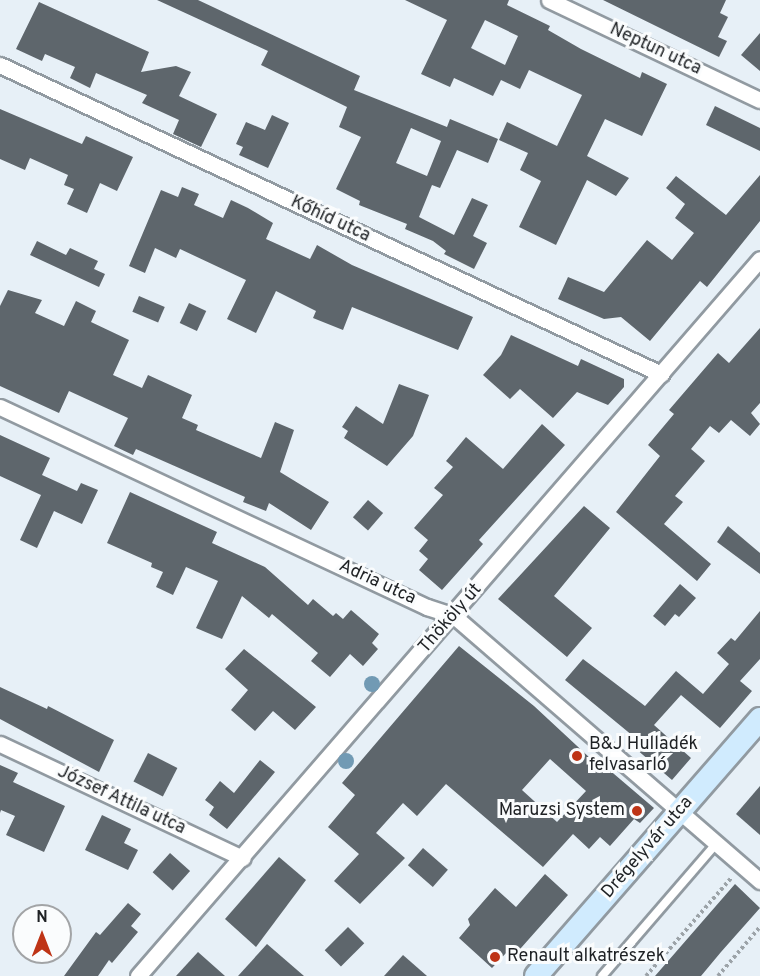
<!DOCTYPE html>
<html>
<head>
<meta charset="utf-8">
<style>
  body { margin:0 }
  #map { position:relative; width:760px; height:976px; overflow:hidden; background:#e7f0f7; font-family:Overpass,sans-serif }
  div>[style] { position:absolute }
  .building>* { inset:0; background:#5e666c; transform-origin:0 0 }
  .path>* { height:4px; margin-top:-2px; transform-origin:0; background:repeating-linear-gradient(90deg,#9ca3a8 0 3px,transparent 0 6px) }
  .roads { filter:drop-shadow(2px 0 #919aa1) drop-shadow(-2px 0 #919aa1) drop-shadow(0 2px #919aa1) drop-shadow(0 -2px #919aa1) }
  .service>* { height:8px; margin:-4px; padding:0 4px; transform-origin:4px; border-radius:4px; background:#fff }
  .minor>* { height:15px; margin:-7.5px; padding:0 7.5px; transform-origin:7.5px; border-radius:7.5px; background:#fff }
  .secondary>* { height:22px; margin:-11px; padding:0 11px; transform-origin:11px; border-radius:11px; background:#d0ebfe }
  .trees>* { width:16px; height:16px; margin:-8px; border-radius:50%; background:#719ab4 }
  .dots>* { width:16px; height:16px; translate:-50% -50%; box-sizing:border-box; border:3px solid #fafcfd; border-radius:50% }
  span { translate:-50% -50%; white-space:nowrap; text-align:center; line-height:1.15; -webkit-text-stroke:6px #fafcfd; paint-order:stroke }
  .street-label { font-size:18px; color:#1e2124 }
  .poi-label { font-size:18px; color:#1e2124 }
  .left { translate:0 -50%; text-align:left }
  .right { translate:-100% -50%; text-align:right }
  .north { position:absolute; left:12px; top:904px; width:60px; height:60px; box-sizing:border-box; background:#fafcfd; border:2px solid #a2a4a6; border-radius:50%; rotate:0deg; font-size:16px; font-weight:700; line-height:24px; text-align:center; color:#1e2124 }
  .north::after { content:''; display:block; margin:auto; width:21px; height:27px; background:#be3416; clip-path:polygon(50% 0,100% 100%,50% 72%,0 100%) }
</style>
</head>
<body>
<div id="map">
  <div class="building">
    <i style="clip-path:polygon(evenodd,157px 0,198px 0,360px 76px,354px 90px,447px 127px,450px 119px,498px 139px,488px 163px,457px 150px,440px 188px,432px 185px,419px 217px,454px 235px,472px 198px,488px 205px,473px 236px,487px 243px,474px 269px,444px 254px,446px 251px,433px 241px,405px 229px,407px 224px,359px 205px,360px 201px,336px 189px,361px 137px,339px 127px,347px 107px,261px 65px,268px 51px,157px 0,411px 128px,441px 141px,427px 176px,396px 163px,411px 128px)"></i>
    <i style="clip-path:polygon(evenodd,405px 0,509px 0,507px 5px,550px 26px,548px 30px,581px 49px,640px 78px,642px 72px,667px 84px,642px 136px,605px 119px,587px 156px,629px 178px,616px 196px,587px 180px,556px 245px,519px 227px,541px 181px,520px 170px,528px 153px,499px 140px,507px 122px,557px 146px,582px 95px,529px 70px,520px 89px,501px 80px,493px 96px,454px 78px,450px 87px,421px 74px,447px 20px,405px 0,485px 20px,518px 36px,505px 65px,471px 48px,485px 20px)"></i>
    <i style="clip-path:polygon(603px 0,726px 0,720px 13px,728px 17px,718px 37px,727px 41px,719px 57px)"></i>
    <i style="clip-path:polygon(39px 2px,149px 52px,141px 72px,176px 66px,191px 72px,179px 96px,217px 114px,201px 147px,173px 134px,179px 120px,142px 103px,147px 95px,96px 73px,90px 88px,70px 78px,75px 67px,45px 54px,42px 61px,16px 49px)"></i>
    <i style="clip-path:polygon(760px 33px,760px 71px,741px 55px)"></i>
    <i style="clip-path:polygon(715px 106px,760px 128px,760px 151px,706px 125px)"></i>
    <i style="clip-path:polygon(0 109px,82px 144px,86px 136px,133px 157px,117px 191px,100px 183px,87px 213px,67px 204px,74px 189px,64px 185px,68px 175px,30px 158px,25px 170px,0 159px)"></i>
    <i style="clip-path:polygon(272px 115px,289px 123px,268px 168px,239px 155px,243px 147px,236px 144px,246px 122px,265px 130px)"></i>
    <i style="clip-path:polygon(760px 175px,760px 221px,707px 287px,700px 281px,650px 341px,621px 317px,604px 319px,558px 299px,568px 277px,604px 292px,647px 240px,672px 260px,694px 233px,675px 218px,685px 204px,666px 188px,676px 176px,726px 215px)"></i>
    <i style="clip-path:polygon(182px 187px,199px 194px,194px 205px,223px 218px,231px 200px,248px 208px,273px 223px,266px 239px,310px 259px,317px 245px,352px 265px,473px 317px,458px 350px,352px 307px,343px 330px,313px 318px,316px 311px,276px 291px,256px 333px,227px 319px,246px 280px,180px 249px,176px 258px,155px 248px,145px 273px,129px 266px,161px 190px,178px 197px)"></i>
    <i style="clip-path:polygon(37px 241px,66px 255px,70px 248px,98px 261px,94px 269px,105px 274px,99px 287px,30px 255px)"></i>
    <i style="clip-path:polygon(8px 290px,42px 300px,35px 313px,64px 326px,76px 301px,96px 311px,91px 322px,129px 340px,113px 375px,142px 388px,148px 375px,192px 395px,182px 418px,198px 425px,196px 430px,261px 458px,275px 422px,294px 430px,280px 472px,329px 502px,311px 530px,269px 503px,266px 511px,243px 502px,245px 497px,136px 449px,133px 455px,114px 446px,128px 418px,69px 391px,59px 413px,0 386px,0 306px)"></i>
    <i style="left:139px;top:296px;width:28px;height:17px;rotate:23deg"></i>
    <i style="left:189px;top:303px;width:19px;height:22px;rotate:25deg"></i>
    <i style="clip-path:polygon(760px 328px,760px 403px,751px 413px,760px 424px,750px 436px,731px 420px,719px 433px,710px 426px,691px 449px,705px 461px,675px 496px,683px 502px,664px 524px,711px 564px,697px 581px,616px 512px,660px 456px,648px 445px,674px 414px,669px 410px,718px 353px,729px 363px)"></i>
    <i style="clip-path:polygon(511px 335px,578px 366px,581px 359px,624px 379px,624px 387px,608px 405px,577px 392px,553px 418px,520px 389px,510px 399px,483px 375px,501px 355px)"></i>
    <i style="clip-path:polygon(399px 384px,429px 395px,413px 436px,387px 466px,344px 438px,348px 431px,342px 427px,356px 406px,383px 424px)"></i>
    <i style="clip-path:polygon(542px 424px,565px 445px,479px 540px,483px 544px,442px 590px,419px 570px,428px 559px,419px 551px,428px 540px,414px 528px,443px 495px,434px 488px,453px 467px,446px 461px,466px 437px,503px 469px)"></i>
    <i style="clip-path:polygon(0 435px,50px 458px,42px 475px,77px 491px,81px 483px,98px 490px,82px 524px,54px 511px,37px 548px,20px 540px,41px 495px,0 476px)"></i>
    <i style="clip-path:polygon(130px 492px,217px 532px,212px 543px,265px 567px,308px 605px,313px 599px,333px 616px,336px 613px,343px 619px,351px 610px,379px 634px,372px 643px,378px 649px,363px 666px,350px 654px,330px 677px,311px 661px,318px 653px,272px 614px,269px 618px,242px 596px,222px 639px,196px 628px,218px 581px,186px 567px,173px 595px,156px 587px,163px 572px,151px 567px,152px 563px,107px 543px)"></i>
    <i style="left:368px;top:500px;width:20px;height:23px;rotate:41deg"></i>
    <i style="clip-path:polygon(584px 506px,610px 528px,554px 596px,592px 628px,567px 657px,498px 599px)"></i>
    <i style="clip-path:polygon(728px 526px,760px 553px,760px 574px,717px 542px)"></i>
    <i style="clip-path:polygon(680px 584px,696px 598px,679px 617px,675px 614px,665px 626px,653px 616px)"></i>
    <i style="clip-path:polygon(760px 611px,760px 659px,740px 681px,752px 691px,720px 728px,681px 695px,654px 725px,691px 758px,672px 780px,628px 742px,633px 736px,565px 680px,583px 659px,645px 706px,676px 671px,703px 694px,729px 664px,717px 653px,731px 638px,735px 641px)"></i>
    <i style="clip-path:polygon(evenodd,459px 646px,534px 706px,604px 771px,607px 768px,654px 808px,640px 823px,634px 819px,610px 846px,600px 837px,589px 849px,573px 834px,543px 867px,446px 784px,417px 816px,403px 803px,376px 833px,405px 858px,360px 904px,334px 881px,359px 854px,328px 827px,355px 795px,342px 783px,459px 646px,550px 759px,586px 791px,557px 822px,522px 790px,550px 759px)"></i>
    <i style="clip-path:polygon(244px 649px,316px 707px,295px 730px,273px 711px,255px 731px,231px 710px,248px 690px,225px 669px)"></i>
    <i style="clip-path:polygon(0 687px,47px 709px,48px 706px,114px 740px,99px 772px,0 719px)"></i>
    <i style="left:148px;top:753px;width:33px;height:32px;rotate:27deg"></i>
    <i style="clip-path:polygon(260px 760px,275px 772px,227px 829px,209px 815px,214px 807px,205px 800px,220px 781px,234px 793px)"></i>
    <i style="clip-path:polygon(0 765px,18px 773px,13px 782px,65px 806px,44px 852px,6px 835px,15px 816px,1px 810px,0 813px)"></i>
    <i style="clip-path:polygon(760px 786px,760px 835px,736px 814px)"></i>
    <i style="clip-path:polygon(102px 815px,131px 829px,124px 843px,138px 850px,128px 870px,85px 850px)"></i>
    <i style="left:423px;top:848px;width:33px;height:23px;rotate:41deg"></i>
    <i style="left:170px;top:853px;width:27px;height:26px;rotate:42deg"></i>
    <i style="clip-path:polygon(279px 857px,306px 880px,256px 947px,225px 919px)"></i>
    <i style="clip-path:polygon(545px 874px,568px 895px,513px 957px,507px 952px,492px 968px,459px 938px,470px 925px,468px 919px,495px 888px,516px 907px)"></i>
    <i style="clip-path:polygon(735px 884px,760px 908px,721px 952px,701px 976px,655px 976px)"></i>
    <i style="clip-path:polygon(128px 903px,141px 914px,131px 926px,138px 932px,112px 963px,109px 960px,98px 976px,64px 976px,96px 932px,100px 935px)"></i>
    <i style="left:348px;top:927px;width:23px;height:33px;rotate:45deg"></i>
    <i style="clip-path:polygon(267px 944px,304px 976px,238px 976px)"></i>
    <i style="clip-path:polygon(198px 952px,225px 976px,176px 976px)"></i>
    <i style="clip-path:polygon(403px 955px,427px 976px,384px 976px)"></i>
  </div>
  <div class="path">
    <i style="left:646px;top:976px;width:131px;rotate:-49deg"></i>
    <i style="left:718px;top:976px;width:65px;rotate:-49.4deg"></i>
  </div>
  <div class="roads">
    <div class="service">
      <i style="left:602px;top:976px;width:174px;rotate:-49.2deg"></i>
    </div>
    <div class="minor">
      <i style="left:549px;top:0;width:233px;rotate:25.4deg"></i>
      <i style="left:0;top:65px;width:730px;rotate:25.05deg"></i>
      <i style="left:0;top:407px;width:472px;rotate:25.1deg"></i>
      <i style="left:427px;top:607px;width:28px;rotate:18deg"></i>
      <i style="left:454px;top:616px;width:405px;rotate:40.9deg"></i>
      <i style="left:0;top:744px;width:268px;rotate:25.2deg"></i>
      <i style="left:138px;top:976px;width:949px;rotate:-49.06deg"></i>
    </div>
    <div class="secondary">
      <i style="left:536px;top:976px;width:341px;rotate:-48.9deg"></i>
    </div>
  </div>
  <div class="trees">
    <i style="left:372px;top:684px"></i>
    <i style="left:346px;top:761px"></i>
  </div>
  <div class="dots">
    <i style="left:577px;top:756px;background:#be3416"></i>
    <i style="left:637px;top:811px;background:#be3416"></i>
    <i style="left:495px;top:957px;background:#be3416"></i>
  </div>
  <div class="street-label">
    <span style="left:655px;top:50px;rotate:25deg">Neptun utca</span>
    <span style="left:330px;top:220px;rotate:25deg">Kőhíd utca</span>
    <span style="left:377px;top:583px;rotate:25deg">Adria utca</span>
    <span style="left:451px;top:619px;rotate:-49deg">Thököly út</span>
    <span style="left:121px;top:801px;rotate:25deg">József Attila utca</span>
    <span style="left:648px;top:848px;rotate:-49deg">Drégelyvár utca</span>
  </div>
  <div class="poi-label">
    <span class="left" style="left:589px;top:756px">B&amp;J Hulladék<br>felvasarló</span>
    <span class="right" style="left:625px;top:811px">Maruzsi System</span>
    <span class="left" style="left:507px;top:957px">Renault alkatrészek</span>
  </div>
  <div class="north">N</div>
</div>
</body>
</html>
